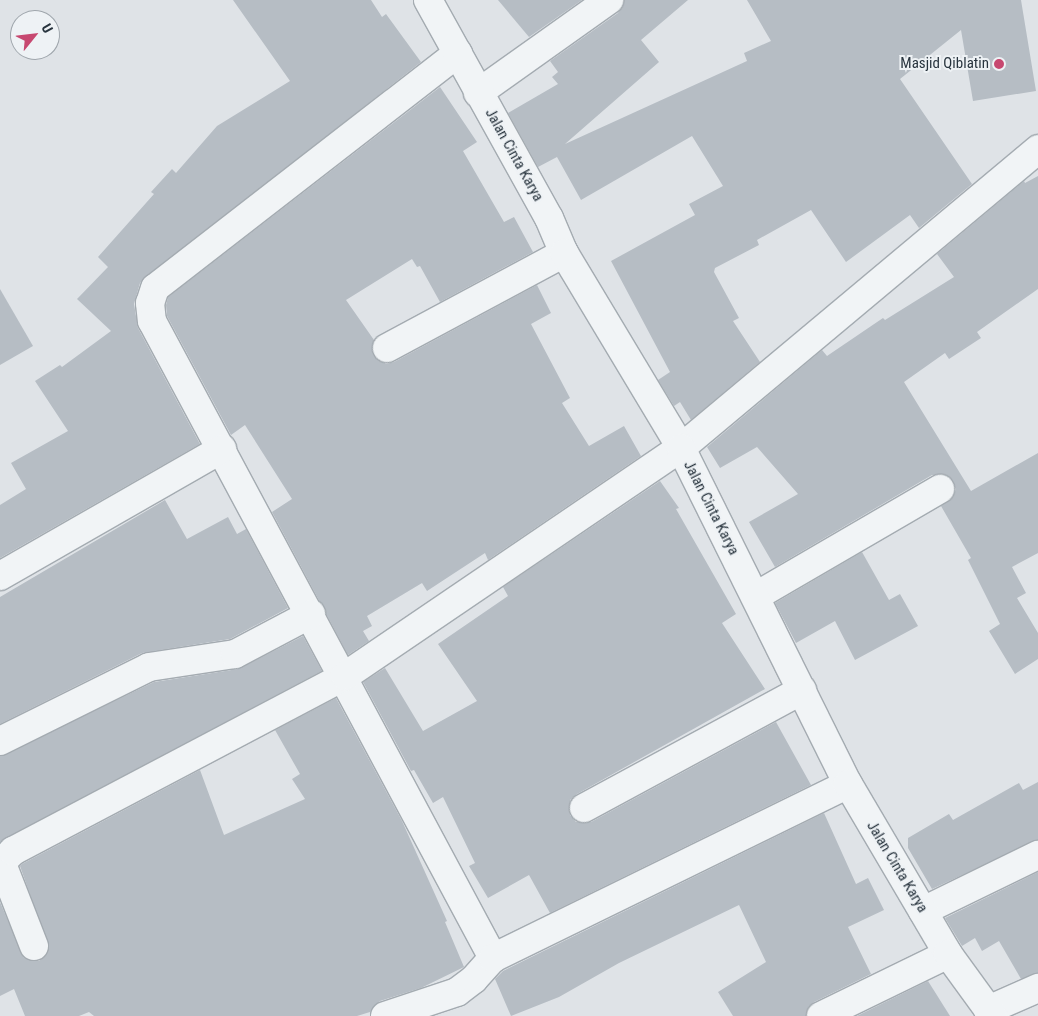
<!DOCTYPE html>
<html>
<head>
<meta charset="utf-8">
<style>
  body { margin:0 }
  #map { position:relative; width:1038px; height:1016px; overflow:hidden; background:#dfe3e7; font-family:"Roboto Condensed",sans-serif }
  div>[style] { position:absolute }
  .building>* { inset:0; background:#b6bdc4 }
  .roads { filter:drop-shadow(1px 0 #a4abb1) drop-shadow(-1px 0 #a4abb1) drop-shadow(0 1px #a4abb1) drop-shadow(0 -1px #a4abb1) }
  .minor>* { height:28px; margin:-14px; padding:0 14px; transform-origin:14px; border-radius:14px; background:#f1f4f6 }
  .tertiary>* { height:28px; margin:-14px; padding:0 14px; transform-origin:14px; border-radius:14px; background:#f1f4f6 }
  .dots>* { width:14px; height:14px; translate:-50% -50%; box-sizing:border-box; border:2px solid #eef2f5; border-radius:50% }
  span { translate:-50% -50%; white-space:nowrap; text-align:center; line-height:1.15; -webkit-text-stroke:4px #eef2f5; paint-order:stroke }
  .poi-label { font-size:15px; color:#28343e }
  .right { translate:-100% -50%; text-align:right }
  .street-label { font-size:15px; color:#28343e }
  .north { position:absolute; left:10px; top:10px; width:50px; height:50px; box-sizing:border-box; background:#eef2f5; border:1px solid #9fa6ac; border-radius:50%; rotate:61deg; font-size:14px; font-weight:700; line-height:20px; text-align:center; color:#28343e }
  .north::after { content:''; display:block; margin:auto; width:18px; height:22px; background:#c74870; clip-path:polygon(50% 0,100% 100%,50% 72%,0 100%) }
</style>
</head>
<body>
<div id="map">
  <div class="building">
    <i style="clip-path:polygon(233px 0,371px 0,382px 17px,386px 14px,421px 62px,140px 283px,134px 304px,138px 328px,200px 444px,0 558px,0 505px,26px 489px,11px 463px,68px 431px,35px 381px,60px 365px,62px 367px,111px 331px,77px 299px,108px 267px,98px 257px,154px 194px,151px 192px,172px 169px,176px 173px,217px 126px,290px 81px)"></i>
    <i style="clip-path:polygon(498px 0,582px 0,529px 37px)"></i>
    <i style="clip-path:polygon(624px 0,688px 0,641px 40px,659px 62px,565px 144px,747px 61px,744px 53px,771px 41px,747px 0,1021px 0,1036px 91px,973px 101px,961px 30px,900px 79px,972px 184px,919px 228px,910px 215px,846px 262px,811px 210px,757px 240px,759px 245px,715px 268px,714px 272px,739px 318px,733px 321px,760px 362px,691px 420px,680px 402px,674px 406px,658px 380px,670px 372px,611px 261px,695px 215px,689px 204px,723px 186px,692px 136px,581px 200px,557px 157px,538px 167px,508px 113px,558px 84px,552px 77px,558px 72px,550px 61px,618px 13px)"></i>
    <i style="clip-path:polygon(440px 87px,477px 142px,463px 151px,504px 222px,514px 217px,533px 252px,440px 302px,420px 266px,417px 267px,412px 259px,346px 300px,374px 340px,374px 356px,386px 364px,394px 362px,537px 285px,551px 313px,531px 324px,570px 398px,562px 403px,589px 446px,624px 426px,641px 456px,488px 560px,485px 553px,427px 591px,422px 583px,367px 616px,372px 626px,363px 631px,369px 641px,348px 655px,272px 512px,292px 499px,245px 425px,231px 435px,167px 316px,166px 305px,168px 297px)"></i>
    <i style="clip-path:polygon(1038px 176px,1038px 289px,977px 332px,981px 338px,949px 359px,945px 353px,904px 382px,971px 491px,1038px 453px,1038px 553px,1012px 567px,1026px 593px,1017px 598px,1038px 633px,1038px 659px,1015px 674px,989px 631px,1000px 624px,968px 560px,971px 558px,941px 506px,953px 497px,956px 489px,948px 476px,932px 475px,775px 567px,749px 522px,798px 494px,757px 447px,720px 468px,707px 447px,822px 350px,827px 356px,883px 318px,885px 320px,954px 277px,937px 254px,1024px 181px,1025px 183px)"></i>
    <i style="clip-path:polygon(0 289px,33px 346px,0 365px)"></i>
    <i style="clip-path:polygon(660px 481px,679px 508px,676px 509px,736px 614px,722px 623px,765px 689px,577px 794px,570px 800px,570px 815px,576px 822px,591px 822px,776px 722px,811px 785px,550px 913px,529px 875px,488px 898px,469px 866px,475px 863px,443px 797px,433px 803px,414px 770px,411px 771px,363px 682px,385px 668px,423px 731px,477px 701px,438px 644px,508px 596px,503px 587px)"></i>
    <i style="clip-path:polygon(165px 500px,187px 539px,228px 517px,237px 534px,246px 529px,288px 608px,230px 639px,142px 653px,0 724px,0 597px)"></i>
    <i style="clip-path:polygon(862px 552px,889px 600px,900px 594px,918px 626px,855px 660px,835px 621px,796px 643px,775px 603px)"></i>
    <i style="clip-path:polygon(303px 636px,322px 671px,0 842px,0 756px,154px 682px,238px 669px)"></i>
    <i style="clip-path:polygon(336px 698px,402px 821px,447px 921px,445px 922px,464px 967px,421px 988px,380px 1001px,370px 1012px,357px 1016px,94px 1016px,89px 1012px,79px 1016px,25px 1016px,14px 989px,0 996px,0 902px,24px 958px,39px 961px,49px 949px,20px 866px,22px 864px,200px 770px,224px 835px,305px 799px,292px 779px,300px 774px,275px 730px)"></i>
    <i style="clip-path:polygon(1038px 782px,1038px 840px,932px 889px,908px 848px,908px 838px,949px 814px,953px 820px,1019px 783px,1023px 790px)"></i>
    <i style="clip-path:polygon(824px 813px,856px 884px,868px 878px,884px 910px,848px 927px,871px 974px,814px 1002px,806px 1016px,733px 1016px,718px 992px,766px 962px,739px 905px,619px 963px,559px 997px,511px 1016px,495px 979px,503px 971px)"></i>
    <i style="clip-path:polygon(1038px 872px,1038px 973px,1021px 979px,999px 941px,982px 951px,975px 938px,962px 946px,945px 918px)"></i>
    <i style="clip-path:polygon(928px 981px,950px 1016px,857px 1016px)"></i>
  </div>
  <div class="roads">
    <div class="minor">
      <i style="left:458px;top:53px;width:383px;rotate:142.2deg"></i>
      <i style="left:155px;top:288px;width:16px;rotate:108deg"></i>
      <i style="left:150px;top:303px;width:18px;rotate:84deg"></i>
      <i style="left:152px;top:321px;width:723px;rotate:61.84deg"></i>
      <i style="left:478px;top:93px;width:161px;rotate:-35.4deg"></i>
      <i style="left:387px;top:348px;width:201px;rotate:-28.2deg"></i>
      <i style="left:0;top:576px;width:256px;rotate:-29.8deg"></i>
      <i style="left:756px;top:596px;width:213px;rotate:-30.2deg"></i>
      <i style="left:0;top:741px;width:166px;rotate:-26.4deg"></i>
      <i style="left:149px;top:667px;width:87px;rotate:-8.6deg"></i>
      <i style="left:235px;top:654px;width:86px;rotate:-27.8deg"></i>
      <i style="left:584px;top:808px;width:248px;rotate:-28.4deg"></i>
      <i style="left:923px;top:911px;width:128px;rotate:-26deg"></i>
      <i style="left:34px;top:946px;width:83px;rotate:-111.3deg"></i>
      <i style="left:4px;top:869px;width:9px;rotate:-90deg"></i>
      <i style="left:4px;top:860px;width:13px;rotate:-45deg"></i>
      <i style="left:13px;top:851px;width:375px;rotate:-27.8deg"></i>
      <i style="left:345px;top:676px;width:406px;rotate:-34.2deg"></i>
      <i style="left:681px;top:448px;width:466px;rotate:-39.9deg"></i>
      <i style="left:988px;top:1010px;width:55px;rotate:-23.7deg"></i>
      <i style="left:385px;top:1016px;width:76px;rotate:-18.4deg"></i>
      <i style="left:457px;top:992px;width:21px;rotate:-37deg"></i>
      <i style="left:474px;top:979px;width:28px;rotate:-48deg"></i>
      <i style="left:493px;top:958px;width:395px;rotate:-26.1deg"></i>
      <i style="left:821px;top:1016px;width:141px;rotate:-26deg"></i>
    </div>
    <div class="tertiary">
      <i style="left:428px;top:0;width:249px;rotate:61deg"></i>
      <i style="left:549px;top:218px;width:38px;rotate:67deg"></i>
      <i style="left:564px;top:253px;width:227px;rotate:59deg"></i>
      <i style="left:681px;top:448px;width:375px;rotate:63.6deg"></i>
      <i style="left:848px;top:784px;width:197px;rotate:59.5deg"></i>
      <i style="left:948px;top:954px;width:77px;rotate:54deg"></i>
    </div>
  </div>
  <div class="dots">
    <i style="left:999px;top:64px;background:#c74870"></i>
  </div>
  <div class="poi-label">
    <span class="right" style="left:989px;top:64px">Masjid Qiblatin</span>
  </div>
  <div class="street-label">
    <span style="left:514px;top:155px;rotate:61deg">Jalan Cinta Karya</span>
    <span style="left:711px;top:508px;rotate:63deg">Jalan Cinta Karya</span>
    <span style="left:897px;top:867px;rotate:59deg">Jalan Cinta Karya</span>
  </div>
  <div class="north">U</div>
</div>
</body>
</html>
